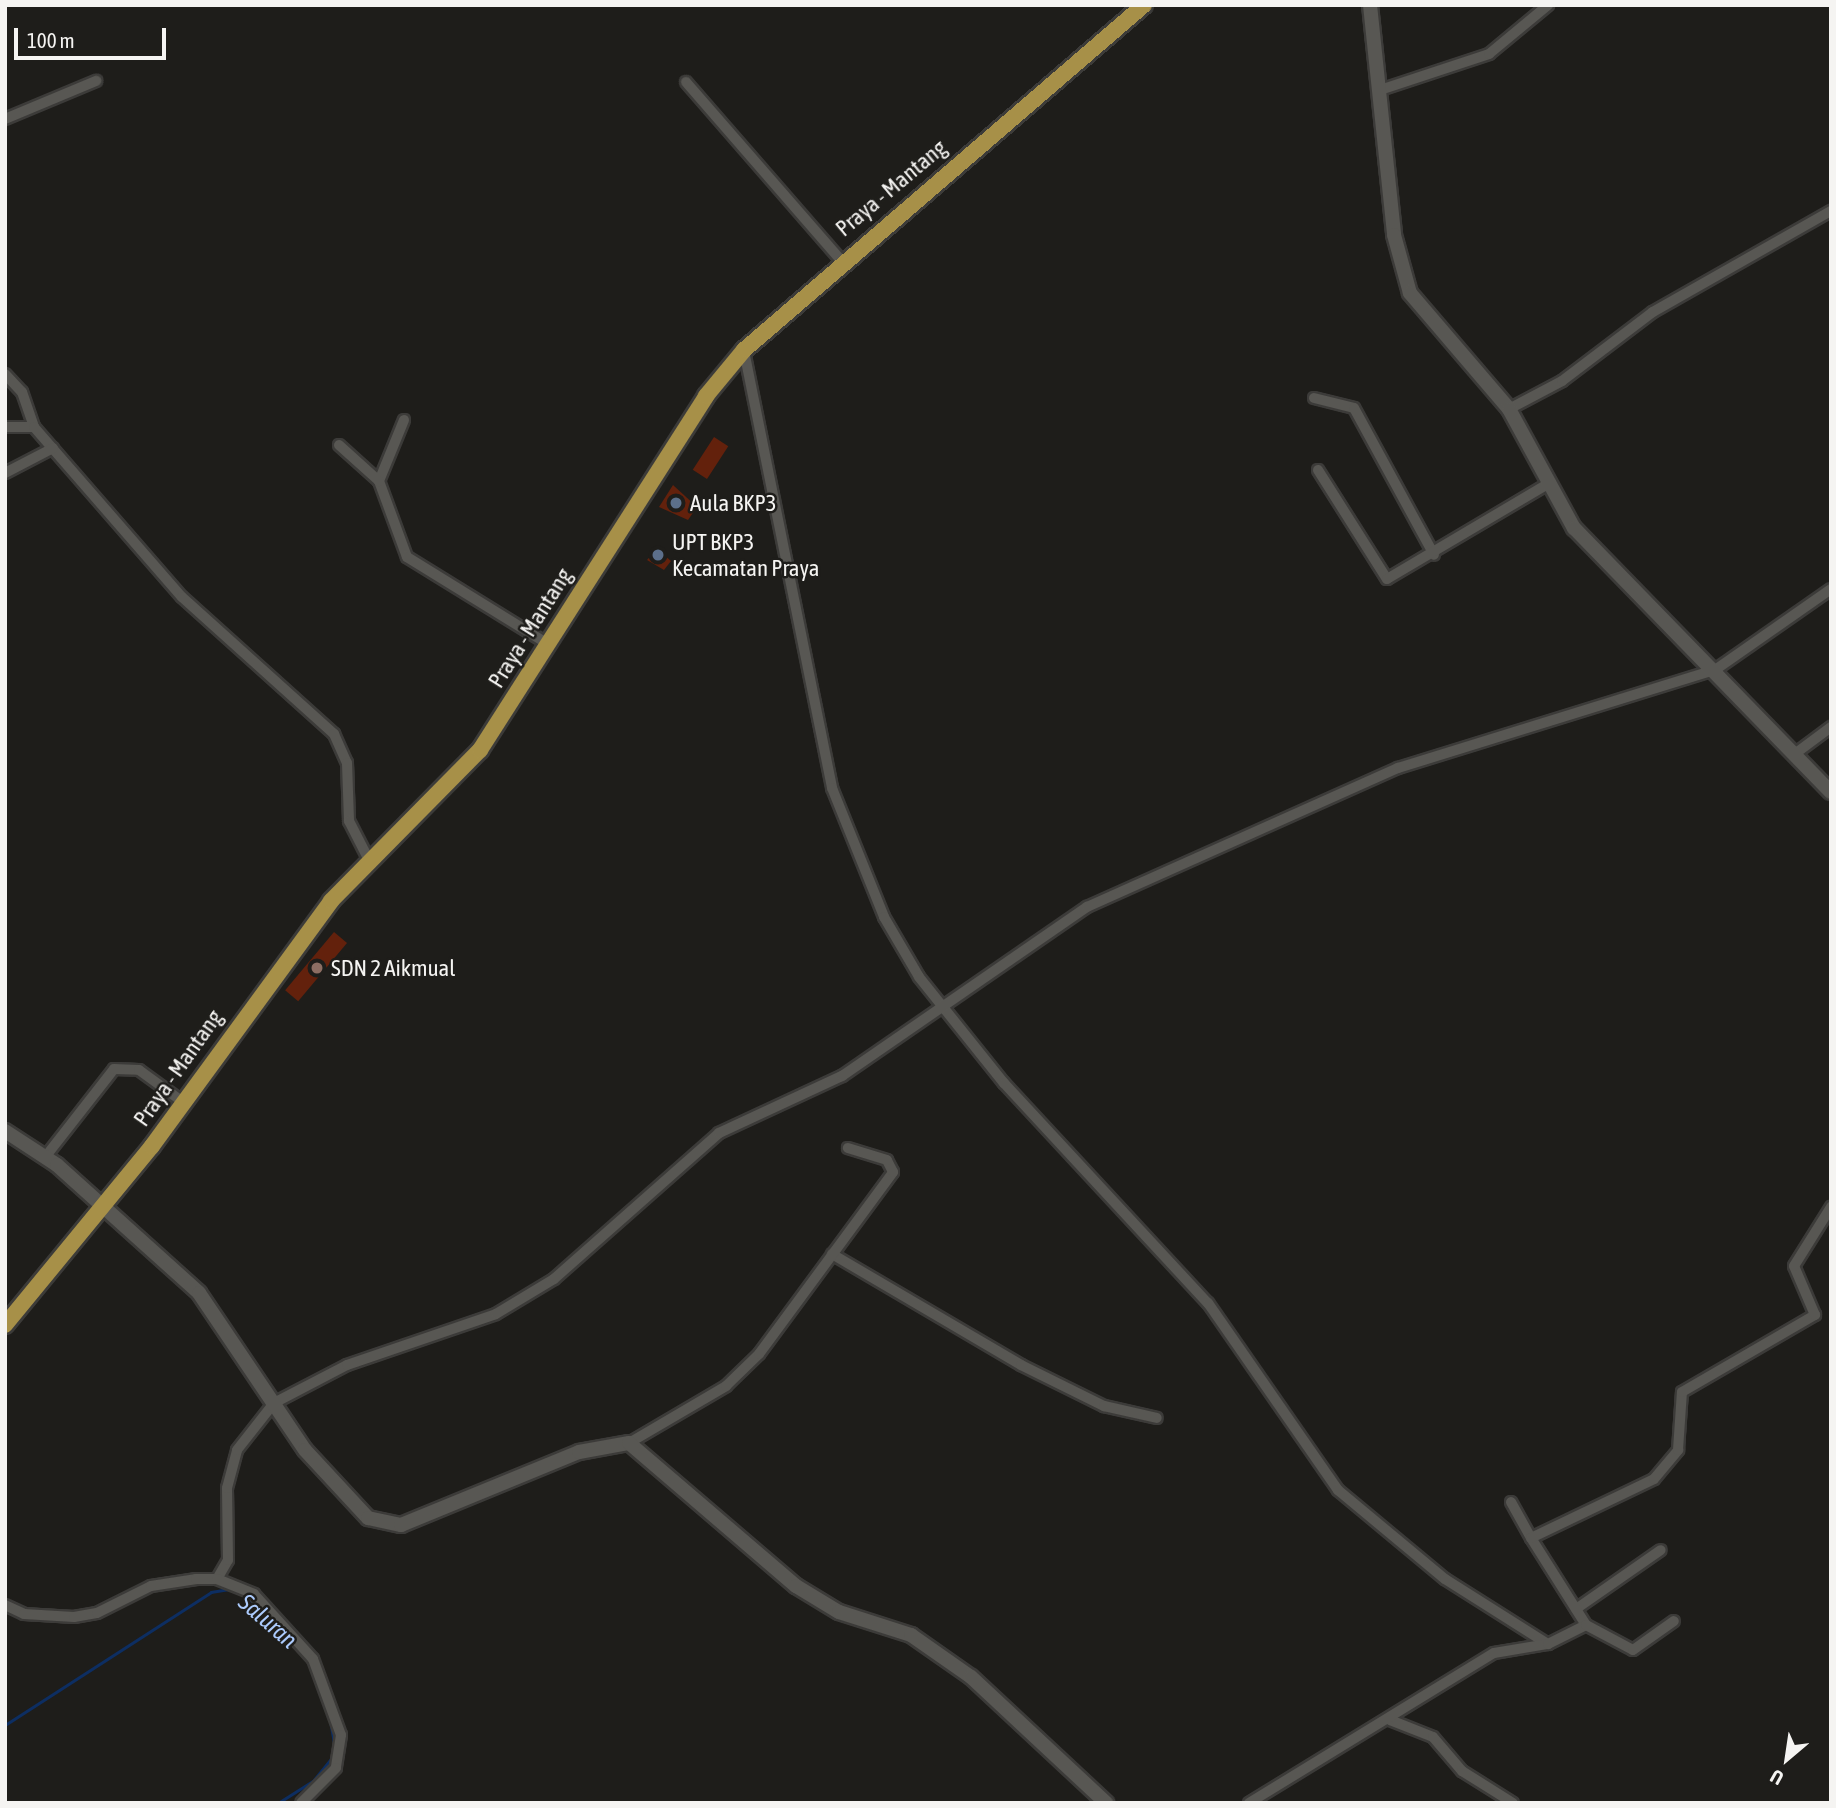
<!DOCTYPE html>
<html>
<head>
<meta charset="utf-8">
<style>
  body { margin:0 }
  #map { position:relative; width:1836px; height:1808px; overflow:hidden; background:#1e1d1a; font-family:"Asap Condensed",sans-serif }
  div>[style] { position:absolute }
  .stream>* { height:2.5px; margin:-1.25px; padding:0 1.25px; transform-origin:1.25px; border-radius:1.25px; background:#0d2e62 }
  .building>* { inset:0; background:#63210c; transform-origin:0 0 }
  .roads { filter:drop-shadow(2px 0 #3c3b39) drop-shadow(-2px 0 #3c3b39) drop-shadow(0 2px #3c3b39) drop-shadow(0 -2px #3c3b39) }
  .street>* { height:10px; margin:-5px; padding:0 5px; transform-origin:5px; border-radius:5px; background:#585753 }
  .secondary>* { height:14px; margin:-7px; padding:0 7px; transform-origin:7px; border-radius:7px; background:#585753 }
  .primary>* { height:16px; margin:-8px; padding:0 8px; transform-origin:8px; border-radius:8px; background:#a79048 }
  .dots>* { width:19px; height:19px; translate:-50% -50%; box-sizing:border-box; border:4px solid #1e1d1a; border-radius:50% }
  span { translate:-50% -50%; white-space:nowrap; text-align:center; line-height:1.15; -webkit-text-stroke:5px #1e1d1a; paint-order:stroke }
  .street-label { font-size:23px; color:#f5f4f2 }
  .poi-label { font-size:23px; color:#f5f4f2 }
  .left { translate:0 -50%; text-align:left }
  .water-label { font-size:24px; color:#accbfd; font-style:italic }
  .frame { position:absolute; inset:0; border:7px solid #f5f4f2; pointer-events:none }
  .north { position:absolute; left:1752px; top:1724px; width:70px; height:70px; -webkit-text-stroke:5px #1e1d1a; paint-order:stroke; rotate:209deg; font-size:19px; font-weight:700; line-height:28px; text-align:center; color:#f5f4f2 }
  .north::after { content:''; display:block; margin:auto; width:24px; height:32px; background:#f5f4f2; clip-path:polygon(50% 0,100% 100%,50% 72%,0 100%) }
  .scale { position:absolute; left:14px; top:28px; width:152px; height:32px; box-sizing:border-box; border:4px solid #f5f4f2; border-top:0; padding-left:9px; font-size:21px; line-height:24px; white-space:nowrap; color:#f5f4f2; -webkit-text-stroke:5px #1e1d1a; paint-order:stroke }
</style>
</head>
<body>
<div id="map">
  <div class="stream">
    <i style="left:245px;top:1595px;width:21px;rotate:41deg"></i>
    <i style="left:330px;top:1718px;width:28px;rotate:80deg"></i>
    <i style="left:5px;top:1725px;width:245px;rotate:-32.8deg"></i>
    <i style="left:211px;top:1592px;width:18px;rotate:-9deg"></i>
    <i style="left:278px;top:1803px;width:41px;rotate:-32.2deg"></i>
    <i style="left:313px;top:1781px;width:32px;rotate:-51deg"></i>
  </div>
  <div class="building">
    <i style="left:714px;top:437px;width:17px;height:39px;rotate:33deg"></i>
    <i style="clip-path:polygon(673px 485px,697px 507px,688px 520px,659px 507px)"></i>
    <i style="clip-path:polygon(657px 549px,671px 561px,664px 570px,647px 560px)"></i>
    <i style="left:334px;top:932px;width:17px;height:76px;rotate:40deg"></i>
  </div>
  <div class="roads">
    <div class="street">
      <i style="left:686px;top:82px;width:236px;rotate:49deg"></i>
      <i style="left:1380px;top:90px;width:115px;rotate:-18.3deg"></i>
      <i style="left:1489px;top:54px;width:77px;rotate:-39.7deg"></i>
      <i style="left:5px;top:119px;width:99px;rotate:-22.7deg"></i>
      <i style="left:744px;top:351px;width:446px;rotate:78.6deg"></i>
      <i style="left:832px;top:788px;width:139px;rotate:68deg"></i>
      <i style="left:884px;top:917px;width:69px;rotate:59.7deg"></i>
      <i style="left:919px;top:977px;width:136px;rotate:51.3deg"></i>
      <i style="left:1004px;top:1083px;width:300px;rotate:47.2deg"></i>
      <i style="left:1208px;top:1303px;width:228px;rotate:55.2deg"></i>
      <i style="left:1338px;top:1490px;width:139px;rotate:39.8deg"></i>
      <i style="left:1445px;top:1579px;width:122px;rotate:32.3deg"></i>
      <i style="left:5px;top:374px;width:25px;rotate:47deg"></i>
      <i style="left:22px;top:392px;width:37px;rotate:71deg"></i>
      <i style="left:1314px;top:398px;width:41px;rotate:14deg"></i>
      <i style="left:1354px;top:408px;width:167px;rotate:61.4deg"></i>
      <i style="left:1509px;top:409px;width:60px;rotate:-27.8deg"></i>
      <i style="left:1562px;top:381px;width:114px;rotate:-37.2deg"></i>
      <i style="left:1653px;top:312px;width:205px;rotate:-29.6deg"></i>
      <i style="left:404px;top:420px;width:66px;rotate:112.3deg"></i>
      <i style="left:379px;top:481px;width:81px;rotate:69.8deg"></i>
      <i style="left:407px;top:557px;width:163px;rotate:31.7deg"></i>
      <i style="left:5px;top:427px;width:29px"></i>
      <i style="left:34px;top:427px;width:225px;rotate:49deg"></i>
      <i style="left:182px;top:597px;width:205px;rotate:42deg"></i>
      <i style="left:334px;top:734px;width:32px;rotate:66deg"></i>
      <i style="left:347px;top:763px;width:58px;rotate:88deg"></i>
      <i style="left:349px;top:821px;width:46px;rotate:62.9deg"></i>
      <i style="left:339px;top:445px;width:54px;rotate:42deg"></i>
      <i style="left:1318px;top:470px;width:129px;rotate:57.7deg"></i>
      <i style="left:1387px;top:579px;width:185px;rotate:-30.6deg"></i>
      <i style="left:5px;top:473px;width:54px;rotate:-27.5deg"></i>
      <i style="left:1796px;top:753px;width:44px;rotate:-36.6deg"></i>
      <i style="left:46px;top:1156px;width:110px;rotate:-52deg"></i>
      <i style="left:114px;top:1069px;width:25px;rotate:2deg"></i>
      <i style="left:139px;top:1070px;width:54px;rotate:36deg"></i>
      <i style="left:832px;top:1254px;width:219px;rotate:30.4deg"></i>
      <i style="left:1021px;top:1365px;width:93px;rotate:26.3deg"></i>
      <i style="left:1104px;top:1406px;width:54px;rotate:12.8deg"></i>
      <i style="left:629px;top:1443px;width:113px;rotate:-30.4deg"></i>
      <i style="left:726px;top:1386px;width:46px;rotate:-44.1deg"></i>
      <i style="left:759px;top:1354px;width:226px;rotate:-53.6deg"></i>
      <i style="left:893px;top:1172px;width:13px;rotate:-117deg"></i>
      <i style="left:887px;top:1160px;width:41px;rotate:-162.9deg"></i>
      <i style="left:1511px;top:1502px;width:41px;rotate:60.9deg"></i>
      <i style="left:217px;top:1579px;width:22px;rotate:-60deg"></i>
      <i style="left:228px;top:1560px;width:72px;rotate:-90.8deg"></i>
      <i style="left:227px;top:1488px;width:39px;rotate:-75deg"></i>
      <i style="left:237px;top:1450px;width:60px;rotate:-51.8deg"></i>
      <i style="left:274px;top:1403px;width:82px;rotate:-27.5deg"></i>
      <i style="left:347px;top:1365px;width:157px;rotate:-18.9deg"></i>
      <i style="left:496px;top:1314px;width:68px;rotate:-31.1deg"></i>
      <i style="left:554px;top:1279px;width:220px;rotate:-41.5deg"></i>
      <i style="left:719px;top:1133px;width:136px;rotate:-24.9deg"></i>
      <i style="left:842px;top:1076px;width:298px;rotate:-34.6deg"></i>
      <i style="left:1087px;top:907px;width:341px;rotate:-24.1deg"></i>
      <i style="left:1398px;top:768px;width:332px;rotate:-17.2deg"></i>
      <i style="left:1715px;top:670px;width:141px;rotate:-34.9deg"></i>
      <i style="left:5px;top:1605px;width:21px;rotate:25deg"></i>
      <i style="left:24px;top:1614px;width:50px;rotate:3.4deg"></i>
      <i style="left:74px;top:1617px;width:23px;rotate:-10deg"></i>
      <i style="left:97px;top:1613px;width:60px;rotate:-26.6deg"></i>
      <i style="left:151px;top:1586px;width:46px;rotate:-8.8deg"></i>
      <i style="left:196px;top:1579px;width:21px"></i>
      <i style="left:217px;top:1579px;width:40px;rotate:22deg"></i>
      <i style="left:254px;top:1594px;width:88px;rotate:47.8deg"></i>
      <i style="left:313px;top:1659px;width:81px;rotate:69.8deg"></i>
      <i style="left:341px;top:1735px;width:33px;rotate:99deg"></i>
      <i style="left:336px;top:1768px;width:49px;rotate:135deg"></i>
      <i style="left:1576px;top:1609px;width:103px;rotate:-34.8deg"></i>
      <i style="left:1586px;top:1625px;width:103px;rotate:-122.3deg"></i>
      <i style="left:1531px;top:1538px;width:136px;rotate:-25.6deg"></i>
      <i style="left:1654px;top:1479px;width:38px;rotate:-50deg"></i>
      <i style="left:1678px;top:1450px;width:58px;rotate:-86.1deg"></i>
      <i style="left:1682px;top:1392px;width:154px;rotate:-30.1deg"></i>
      <i style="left:1815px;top:1315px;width:53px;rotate:-113.2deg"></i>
      <i style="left:1794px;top:1266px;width:70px;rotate:-57.9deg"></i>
      <i style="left:1390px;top:1720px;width:46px;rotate:21.6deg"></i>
      <i style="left:1433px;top:1737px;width:45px;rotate:49.5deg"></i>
      <i style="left:1462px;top:1771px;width:60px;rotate:32.1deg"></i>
      <i style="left:1249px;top:1803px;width:287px;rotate:-31.5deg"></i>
      <i style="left:1494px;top:1653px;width:55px;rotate:-9.5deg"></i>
      <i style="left:1548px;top:1644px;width:42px;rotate:-26.6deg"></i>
      <i style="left:1586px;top:1625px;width:53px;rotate:28deg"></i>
      <i style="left:1633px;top:1650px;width:50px;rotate:-35.3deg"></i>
    </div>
    <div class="secondary">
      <i style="left:1370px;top:5px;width:231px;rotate:84deg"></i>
      <i style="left:1394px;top:235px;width:60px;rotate:74.6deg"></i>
      <i style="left:1410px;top:293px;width:153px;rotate:49.5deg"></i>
      <i style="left:1509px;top:409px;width:136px;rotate:61.4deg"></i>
      <i style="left:1574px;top:528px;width:368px;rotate:45.8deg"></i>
      <i style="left:5px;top:1131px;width:62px;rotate:33.2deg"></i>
      <i style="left:57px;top:1165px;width:191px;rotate:42deg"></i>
      <i style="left:199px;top:1293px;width:189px;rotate:56deg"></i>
      <i style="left:305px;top:1450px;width:93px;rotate:47.2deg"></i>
      <i style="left:368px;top:1518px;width:34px;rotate:12deg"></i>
      <i style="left:401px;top:1525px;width:192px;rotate:-22.3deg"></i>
      <i style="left:579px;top:1452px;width:51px;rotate:-10.2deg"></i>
      <i style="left:629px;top:1443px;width:220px;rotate:40.6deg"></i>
      <i style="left:796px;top:1586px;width:50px;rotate:31.2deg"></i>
      <i style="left:839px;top:1612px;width:76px;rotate:17.7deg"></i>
      <i style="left:911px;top:1635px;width:73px;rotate:35deg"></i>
      <i style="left:971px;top:1677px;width:185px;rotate:43deg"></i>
    </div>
    <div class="primary">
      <i style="left:5px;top:1325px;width:232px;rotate:-50.6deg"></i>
      <i style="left:152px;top:1146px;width:303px;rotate:-53.8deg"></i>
      <i style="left:331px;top:901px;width:212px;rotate:-45.4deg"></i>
      <i style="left:480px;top:750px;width:420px;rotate:-57.4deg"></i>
      <i style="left:706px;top:396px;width:60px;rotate:-50.4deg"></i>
      <i style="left:744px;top:350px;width:528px;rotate:-40.78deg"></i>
    </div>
  </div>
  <div class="dots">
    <i style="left:676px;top:503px;background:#5c6f8a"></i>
    <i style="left:658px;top:555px;background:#5c6f8a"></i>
    <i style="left:317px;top:968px;background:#8d6e63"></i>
  </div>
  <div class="street-label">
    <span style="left:891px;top:188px;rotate:-40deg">Praya - Mantang</span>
    <span style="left:530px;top:628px;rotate:-58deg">Praya - Mantang</span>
    <span style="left:178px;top:1068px;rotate:-55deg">Praya - Mantang</span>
  </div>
  <div class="poi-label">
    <span class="left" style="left:690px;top:503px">Aula BKP3</span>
    <span class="left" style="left:672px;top:555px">UPT BKP3<br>Kecamatan Praya</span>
    <span class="left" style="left:331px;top:968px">SDN 2 Aikmual</span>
  </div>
  <div class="water-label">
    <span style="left:268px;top:1621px;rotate:41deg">Saluran</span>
  </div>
  <div class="frame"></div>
  <div class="north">U</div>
  <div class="scale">100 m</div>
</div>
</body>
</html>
